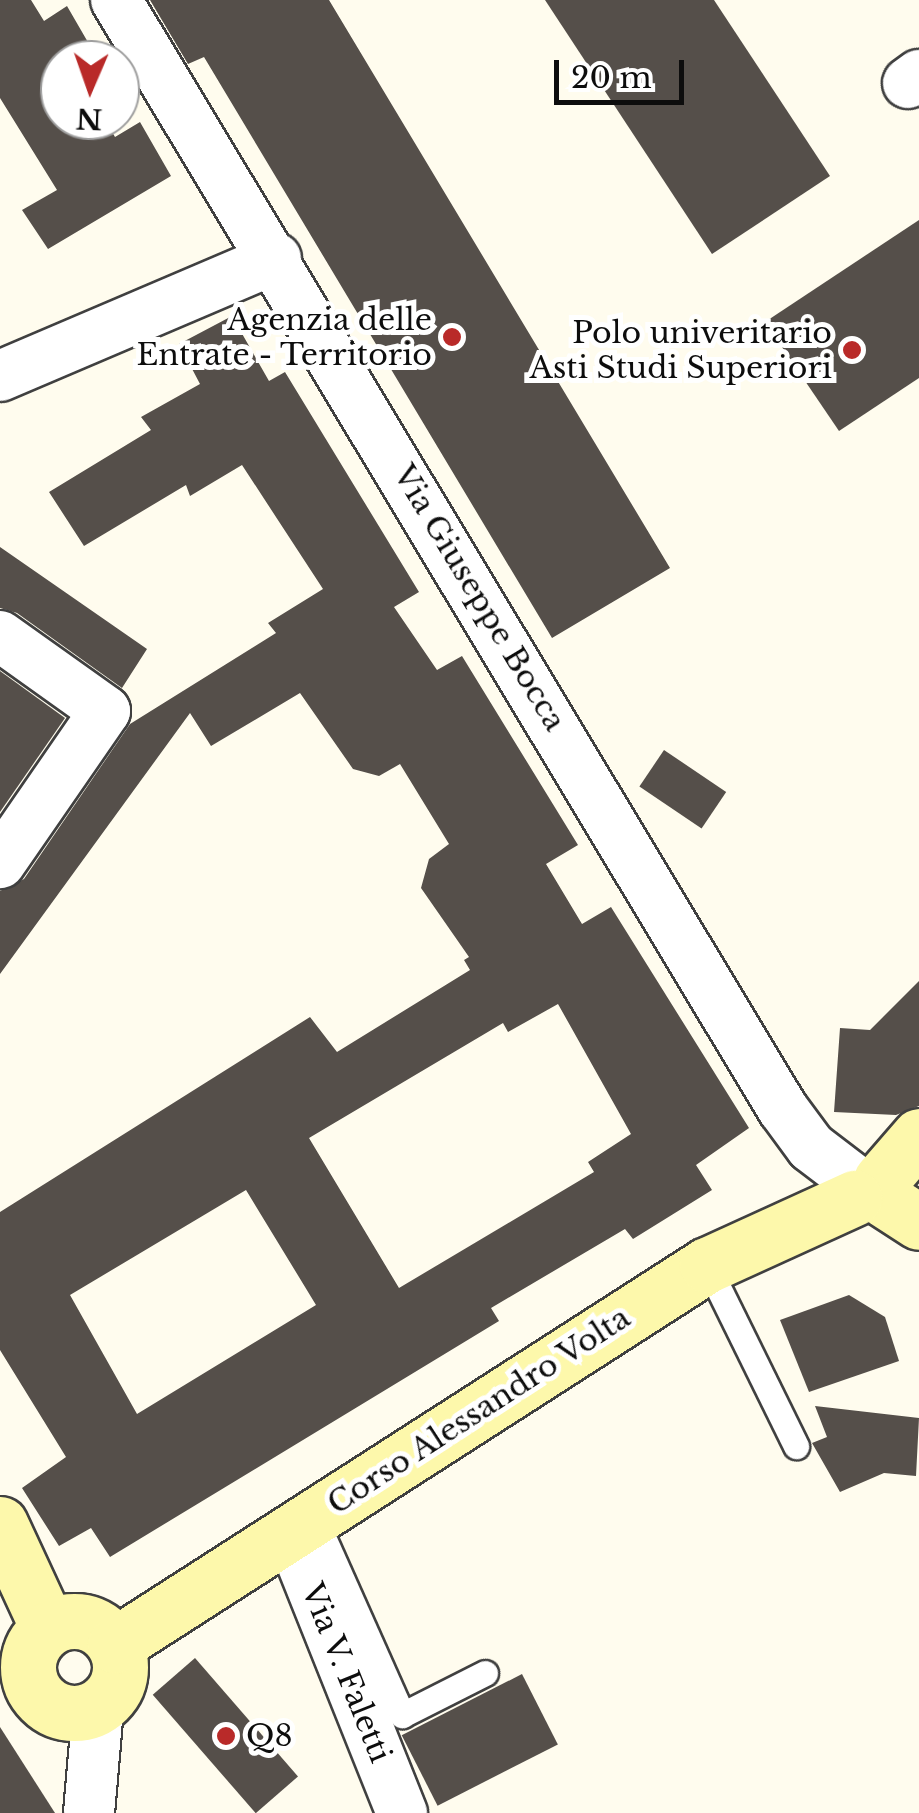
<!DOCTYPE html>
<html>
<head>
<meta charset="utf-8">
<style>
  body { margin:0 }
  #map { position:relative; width:919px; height:1813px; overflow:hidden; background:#fffcee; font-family:"Libre Baskerville",serif }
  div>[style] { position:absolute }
  .building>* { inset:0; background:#554f4a; transform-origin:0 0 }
  .roads { filter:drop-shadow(2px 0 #404040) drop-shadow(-2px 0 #404040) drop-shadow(0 2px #404040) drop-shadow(0 -2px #404040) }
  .lane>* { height:25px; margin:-12.5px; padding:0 12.5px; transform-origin:12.5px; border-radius:12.5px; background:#fff }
  .street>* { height:50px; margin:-25px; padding:0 25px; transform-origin:25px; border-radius:25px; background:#fff }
  .secondary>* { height:55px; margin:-27.5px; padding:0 27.5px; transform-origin:27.5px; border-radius:27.5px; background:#fdf8ab }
  .secondary>.ring { margin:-27.5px; padding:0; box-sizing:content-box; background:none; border:55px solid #fdf8ab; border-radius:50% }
  .dots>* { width:28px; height:28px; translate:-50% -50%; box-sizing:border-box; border:5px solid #fff; border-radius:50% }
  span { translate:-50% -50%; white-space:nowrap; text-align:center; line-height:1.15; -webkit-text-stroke:10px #fff; paint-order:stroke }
  .poi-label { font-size:30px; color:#0d0d0d }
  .right { translate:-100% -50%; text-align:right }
  .left { translate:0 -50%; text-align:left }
  .street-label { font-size:30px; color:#0d0d0d }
  .north { position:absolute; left:40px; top:40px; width:100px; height:100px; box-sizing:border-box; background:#fff; border:2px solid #9e9e9e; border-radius:50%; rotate:182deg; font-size:28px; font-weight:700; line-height:40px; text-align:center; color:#0d0d0d }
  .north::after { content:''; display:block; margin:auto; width:35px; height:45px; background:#b92a29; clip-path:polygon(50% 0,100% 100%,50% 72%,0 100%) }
  .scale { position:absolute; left:554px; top:60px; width:130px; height:45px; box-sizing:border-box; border:5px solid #0d0d0d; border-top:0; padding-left:12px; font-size:30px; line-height:35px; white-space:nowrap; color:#0d0d0d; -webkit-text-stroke:8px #fff; paint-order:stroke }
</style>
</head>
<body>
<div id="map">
  <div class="building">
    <i style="clip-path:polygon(0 0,31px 0,44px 21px,67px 6px,89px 44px,60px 60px,60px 120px,105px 120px,115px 137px,140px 122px,171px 176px,48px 249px,22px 210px,57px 190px,0 98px)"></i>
    <i style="clip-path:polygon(150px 0,329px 0,670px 568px,552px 638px,204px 57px,188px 64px)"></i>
    <i style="clip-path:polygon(545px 0,714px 0,830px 176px,712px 254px)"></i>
    <i style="clip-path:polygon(919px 220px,919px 378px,839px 431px,765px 322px)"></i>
    <i style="clip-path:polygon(evenodd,232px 316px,269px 381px,285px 372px,419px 592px,394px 607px,437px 670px,462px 656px,578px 845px,546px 864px,582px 924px,611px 907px,749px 1128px,696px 1165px,712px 1190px,633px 1239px,625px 1229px,491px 1308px,499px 1321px,110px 1557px,91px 1528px,59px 1546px,22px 1488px,66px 1457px,0 1350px,0 1212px,310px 1017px,337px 1052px,470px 970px,464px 960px,469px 957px,421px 888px,429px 859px,449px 844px,400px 764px,379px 776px,353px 769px,300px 693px,211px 746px,190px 713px,0 974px,0 891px,24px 879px,130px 724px,276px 633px,268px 623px,323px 589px,242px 465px,190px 496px,186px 485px,84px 546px,49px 492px,151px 430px,141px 417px,200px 384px,179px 344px,232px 316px,558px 1004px,631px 1134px,588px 1162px,594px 1172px,399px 1288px,309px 1138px,503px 1023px,508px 1032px,558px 1004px,232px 316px,246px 1190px,316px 1305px,137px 1414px,70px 1295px,246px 1190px)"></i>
    <i style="clip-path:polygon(0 547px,147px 649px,122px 688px,17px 613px,0 608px)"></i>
    <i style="clip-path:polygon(0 671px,65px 718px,0 812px)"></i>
    <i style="left:664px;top:750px;width:75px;height:44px;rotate:34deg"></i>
    <i style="clip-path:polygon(919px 981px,919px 1106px,896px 1115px,834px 1112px,840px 1028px,870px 1030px)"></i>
    <i style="clip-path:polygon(849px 1295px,885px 1317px,899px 1361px,809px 1392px,780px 1320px)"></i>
    <i style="clip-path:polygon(815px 1406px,919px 1418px,916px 1476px,884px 1473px,840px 1492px,812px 1443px,827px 1437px)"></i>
    <i style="left:195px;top:1658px;width:157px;height:56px;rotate:49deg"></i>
    <i style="left:522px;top:1674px;width:79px;height:135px;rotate:63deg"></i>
    <i style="clip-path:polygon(0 1727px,55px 1813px,0 1813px)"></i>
  </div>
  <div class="roads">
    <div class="lane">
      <i style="left:707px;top:1265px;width:202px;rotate:63.8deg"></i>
      <i style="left:314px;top:1517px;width:217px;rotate:66deg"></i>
      <i style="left:402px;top:1715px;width:93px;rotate:-26.8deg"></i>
    </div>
    <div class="street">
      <i style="left:116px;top:0;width:1294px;rotate:58.98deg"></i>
      <i style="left:783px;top:1109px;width:47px;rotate:53.6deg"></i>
      <i style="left:811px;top:1147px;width:58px;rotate:37.3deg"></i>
      <i style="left:908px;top:83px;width:14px;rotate:-36deg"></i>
      <i style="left:0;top:376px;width:300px;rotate:-23.1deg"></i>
      <i style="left:0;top:636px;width:129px;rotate:35.5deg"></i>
      <i style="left:105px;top:711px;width:185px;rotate:124.6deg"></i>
      <i style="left:290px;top:1533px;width:302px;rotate:68.2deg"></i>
      <i style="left:89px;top:1813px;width:105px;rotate:-85.1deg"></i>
    </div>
    <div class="secondary">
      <i style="left:881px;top:1180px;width:58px;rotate:-49.2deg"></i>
      <i style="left:885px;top:1200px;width:40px;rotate:32.9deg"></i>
      <i style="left:0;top:1524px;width:115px;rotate:65.2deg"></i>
      <i class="ring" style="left:28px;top:1621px;width:37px;height:37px"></i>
      <i style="left:115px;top:1645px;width:703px;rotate:-32.7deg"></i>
      <i style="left:707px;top:1265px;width:162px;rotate:-24.5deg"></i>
    </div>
  </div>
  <div class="dots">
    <i style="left:452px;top:337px;background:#b92a29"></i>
    <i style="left:852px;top:350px;background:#b92a29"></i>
    <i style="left:226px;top:1736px;background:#b92a29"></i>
  </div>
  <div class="poi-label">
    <span class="right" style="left:432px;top:337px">Agenzia delle<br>Entrate - Territorio</span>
    <span class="right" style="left:832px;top:350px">Polo univeritario<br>Asti Studi Superiori</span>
    <span class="left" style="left:246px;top:1736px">Q8</span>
  </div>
  <div class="street-label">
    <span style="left:479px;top:598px;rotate:59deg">Via Giuseppe Bocca</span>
    <span style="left:479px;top:1411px;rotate:-33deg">Corso Alessandro Volta</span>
    <span style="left:346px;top:1673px;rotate:68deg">Via V. Faletti</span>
  </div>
  <div class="north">N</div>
  <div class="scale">20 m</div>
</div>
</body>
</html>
